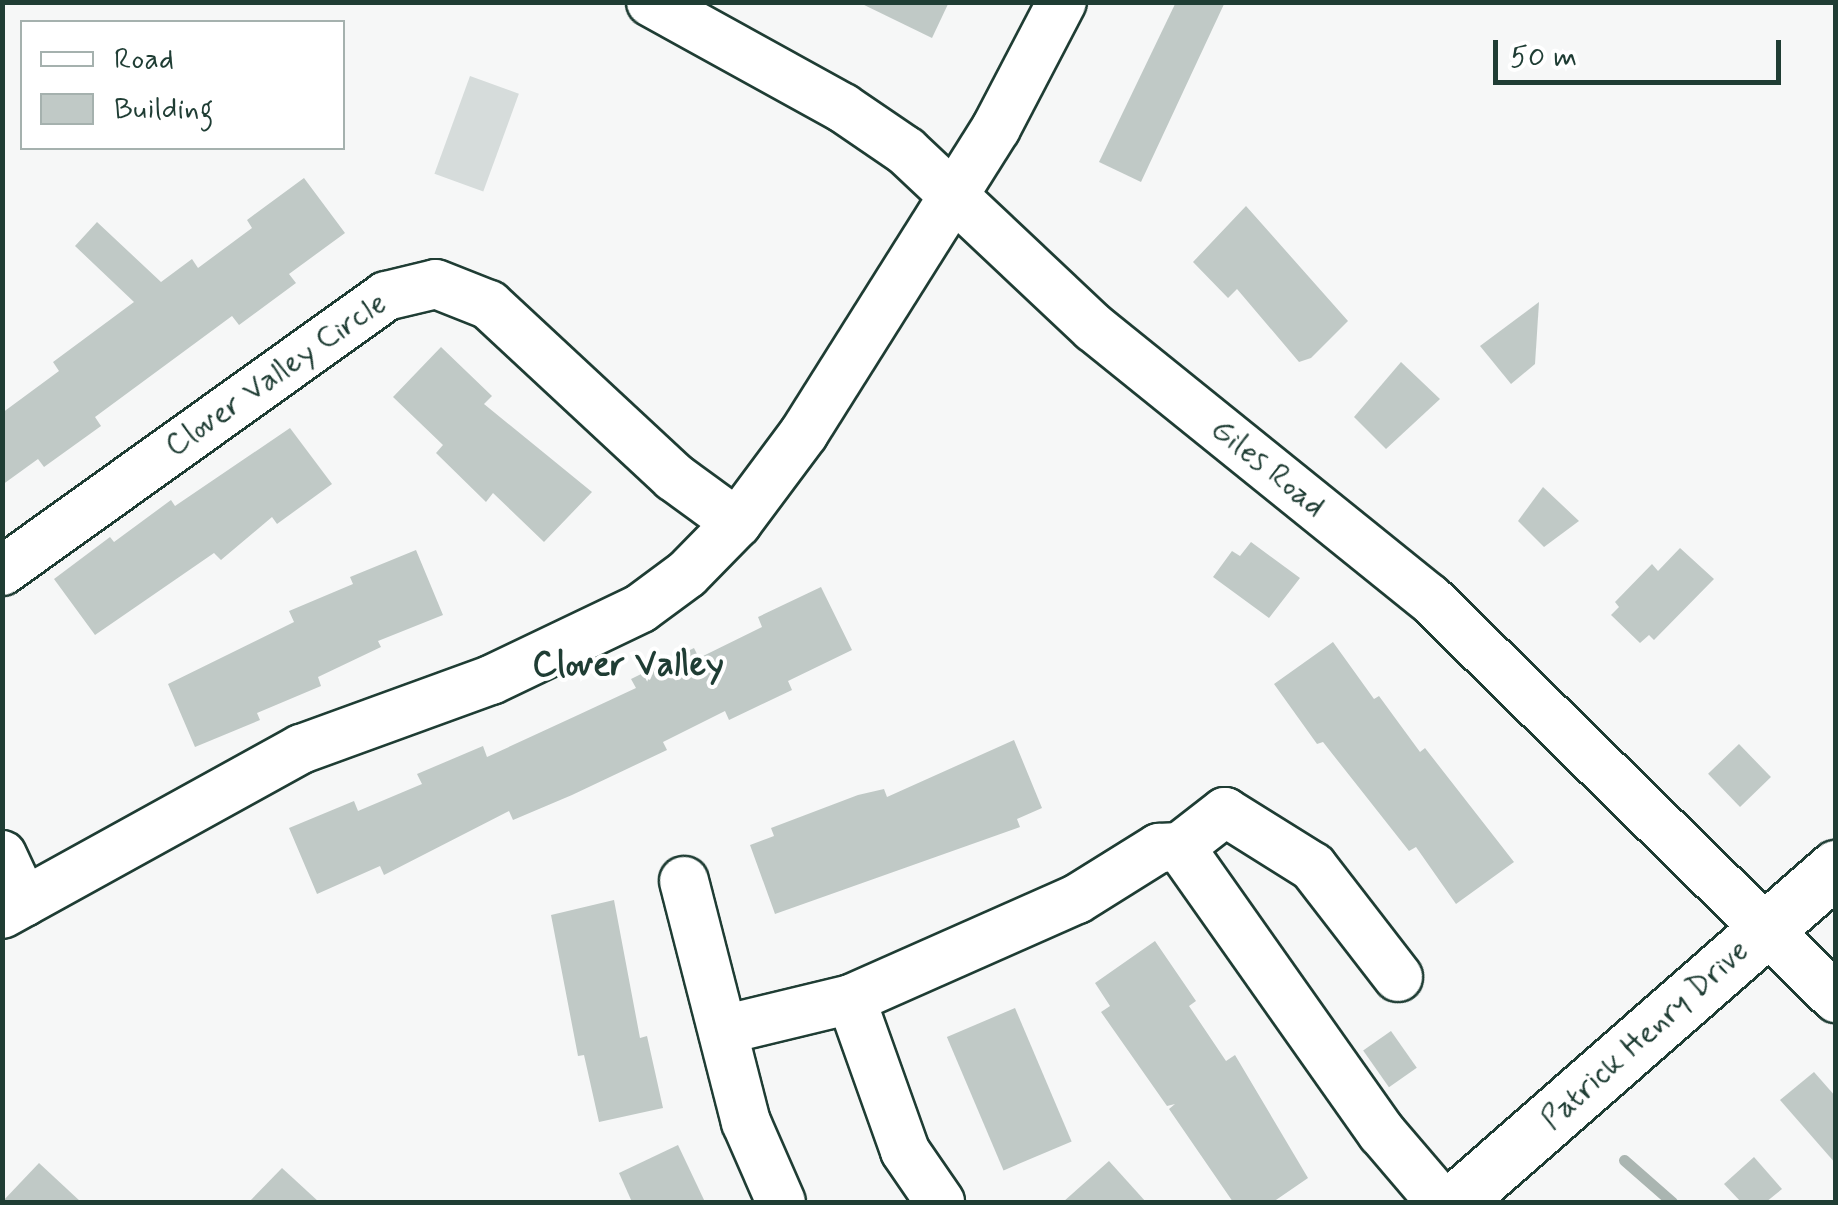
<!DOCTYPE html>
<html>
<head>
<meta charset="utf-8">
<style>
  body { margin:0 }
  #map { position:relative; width:1838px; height:1205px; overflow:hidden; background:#f6f7f7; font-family:Mynerve,sans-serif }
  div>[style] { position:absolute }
  .green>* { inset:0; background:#d6dcdb; transform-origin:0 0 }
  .stream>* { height:11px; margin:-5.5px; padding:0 5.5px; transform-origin:5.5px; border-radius:5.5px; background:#aab5b1 }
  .building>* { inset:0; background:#c0c9c6; transform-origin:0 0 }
  .roads { filter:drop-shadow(2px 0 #1f3d34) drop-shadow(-2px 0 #1f3d34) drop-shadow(0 2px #1f3d34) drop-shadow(0 -2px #1f3d34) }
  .minor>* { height:48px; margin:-24px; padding:0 24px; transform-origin:24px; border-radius:24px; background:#fff }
  .major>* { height:55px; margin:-27.5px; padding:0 27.5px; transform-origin:27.5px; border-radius:27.5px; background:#fff }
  span { translate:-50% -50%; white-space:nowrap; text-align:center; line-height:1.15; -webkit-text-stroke:8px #fff; paint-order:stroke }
  .street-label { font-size:32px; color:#1f3d34 }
  .neighbourhood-label { font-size:35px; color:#1f3d34; font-weight:700 }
  .frame { position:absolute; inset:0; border:5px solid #1f3d34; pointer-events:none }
  .legend { position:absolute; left:20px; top:20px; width:325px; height:130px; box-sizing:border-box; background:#fff; border:2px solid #a5b1ae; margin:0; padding:12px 18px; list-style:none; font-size:30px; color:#1f3d34 }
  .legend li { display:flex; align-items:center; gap:20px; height:50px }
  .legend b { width:50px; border:2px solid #a5b1ae }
  .scale { position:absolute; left:1493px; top:40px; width:288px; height:45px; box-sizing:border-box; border:5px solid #1f3d34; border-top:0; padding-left:12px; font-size:30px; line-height:35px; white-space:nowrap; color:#1f3d34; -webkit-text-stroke:8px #fff; paint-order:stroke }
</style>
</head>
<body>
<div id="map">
  <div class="green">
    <i style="left:470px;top:76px;width:52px;height:104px;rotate:20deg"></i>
  </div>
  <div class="stream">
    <i style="left:1624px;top:1160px;width:64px;rotate:41.2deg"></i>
  </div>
  <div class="building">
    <i style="clip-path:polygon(858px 2px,949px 2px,932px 38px)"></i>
    <i style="clip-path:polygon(1176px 2px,1225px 2px,1141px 182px,1099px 162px)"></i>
    <i style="clip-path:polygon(304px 178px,345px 233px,289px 274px,296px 283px,239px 325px,232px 316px,95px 417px,101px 426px,44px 467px,38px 459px,2px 485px,2px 413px,59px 371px,53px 362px,134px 302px,75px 246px,97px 222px,161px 282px,192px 259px,198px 268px,252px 228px,247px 220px)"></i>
    <i style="clip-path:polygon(1246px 206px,1348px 321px,1311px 358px,1299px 362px,1237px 289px,1228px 298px,1193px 262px)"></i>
    <i style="clip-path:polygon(1539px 302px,1535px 364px,1511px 384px,1480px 346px)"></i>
    <i style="clip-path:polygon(441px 347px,492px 396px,484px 404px,592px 492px,544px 542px,493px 493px,486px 502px,436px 453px,443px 445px,393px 397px)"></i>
    <i style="clip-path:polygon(1401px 362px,1440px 399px,1386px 449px,1354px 417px)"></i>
    <i style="clip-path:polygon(290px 428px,332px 484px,277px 524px,272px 517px,221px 560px,214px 553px,95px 635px,54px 579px,110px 537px,114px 542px,171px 500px,175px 506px)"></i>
    <i style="clip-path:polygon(1543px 487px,1579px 521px,1544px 547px,1518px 521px)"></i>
    <i style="clip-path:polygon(1251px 542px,1300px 578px,1269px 618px,1213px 577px,1232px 551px,1240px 556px)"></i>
    <i style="clip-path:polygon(1680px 548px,1714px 579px,1654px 640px,1649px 635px,1640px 643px,1611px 615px,1619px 607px,1615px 602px,1652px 564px,1658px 571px)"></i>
    <i style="clip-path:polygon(416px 550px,443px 615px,378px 641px,381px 647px,318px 677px,321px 686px,257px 713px,260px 720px,195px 747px,168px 684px,294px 622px,289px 611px,353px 584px,350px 577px)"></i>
    <i style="clip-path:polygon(821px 587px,852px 650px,788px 681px,792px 690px,729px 720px,725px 711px,663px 742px,667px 750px,572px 795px,513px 820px,509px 811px,384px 875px,380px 866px,317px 894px,289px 828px,354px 801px,358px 811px,422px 784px,417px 774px,483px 746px,487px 757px,578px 715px,636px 688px,631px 679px,694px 648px,699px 658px,762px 627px,758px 617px)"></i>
    <i style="clip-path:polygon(1333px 642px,1374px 699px,1379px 696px,1420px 752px,1425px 748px,1514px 862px,1456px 904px,1416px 847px,1409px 851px,1323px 742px,1317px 744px,1274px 684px)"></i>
    <i style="clip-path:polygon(1014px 740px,1042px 808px,1017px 819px,1020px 827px,775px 914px,750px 845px,774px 836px,771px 828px,858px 795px,884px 789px,887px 797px)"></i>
    <i style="left:1739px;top:744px;width:46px;height:43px;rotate:46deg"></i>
    <i style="clip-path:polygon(614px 900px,640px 1038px,647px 1036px,663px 1108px,599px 1122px,584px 1055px,578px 1056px,551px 915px)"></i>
    <i style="clip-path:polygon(1155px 941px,1196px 1001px,1189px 1006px,1226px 1061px,1235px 1055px,1308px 1178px,1273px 1202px,1233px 1202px,1169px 1109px,1175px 1104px,1167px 1106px,1101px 1012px,1110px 1006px,1095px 983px)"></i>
    <i style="left:1015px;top:1008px;width:145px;height:74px;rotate:67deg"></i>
    <i style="left:1391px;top:1031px;width:45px;height:34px;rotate:55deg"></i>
    <i style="clip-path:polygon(1814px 1072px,1836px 1097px,1836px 1164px,1780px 1100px)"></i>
    <i style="clip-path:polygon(678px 1145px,705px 1202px,632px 1202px,619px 1173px)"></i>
    <i style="clip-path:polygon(1754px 1157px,1782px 1189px,1766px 1202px,1741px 1202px,1724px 1184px)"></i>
    <i style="clip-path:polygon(1109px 1161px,1146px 1202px,1063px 1202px)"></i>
    <i style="clip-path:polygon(39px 1163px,81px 1202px,2px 1202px)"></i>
    <i style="clip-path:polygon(282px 1168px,319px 1202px,249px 1202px)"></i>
  </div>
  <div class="roads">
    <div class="minor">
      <i style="left:651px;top:2px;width:219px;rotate:28.9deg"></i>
      <i style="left:843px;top:108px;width:76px;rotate:34.3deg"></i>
      <i style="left:906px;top:151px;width:258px;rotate:43.3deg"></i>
      <i style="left:1094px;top:328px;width:430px;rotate:38.9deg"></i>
      <i style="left:1429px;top:598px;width:571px;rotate:44.5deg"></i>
      <i style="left:2px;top:571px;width:472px;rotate:-35.6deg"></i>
      <i style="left:386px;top:296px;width:51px;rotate:-13.5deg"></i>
      <i style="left:436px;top:284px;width:57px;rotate:21.6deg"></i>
      <i style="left:489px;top:305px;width:253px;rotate:42.9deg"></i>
      <i style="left:674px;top:477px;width:78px;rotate:36.1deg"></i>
      <i style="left:1180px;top:847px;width:350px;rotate:54.8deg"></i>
      <i style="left:1382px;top:1133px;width:91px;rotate:49.5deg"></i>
      <i style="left:2px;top:855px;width:52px;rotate:64.9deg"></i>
      <i style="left:684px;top:881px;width:249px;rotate:75.6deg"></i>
      <i style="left:746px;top:1122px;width:87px;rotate:66.4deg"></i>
      <i style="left:2px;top:914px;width:342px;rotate:-28.9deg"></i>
      <i style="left:301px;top:749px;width:202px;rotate:-20deg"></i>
      <i style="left:491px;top:680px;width:166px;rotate:-25.6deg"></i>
      <i style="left:641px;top:608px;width:57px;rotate:-36.5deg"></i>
      <i style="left:687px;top:574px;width:71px;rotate:-45.6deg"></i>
      <i style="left:737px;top:523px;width:112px;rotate:-53.3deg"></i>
      <i style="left:804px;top:433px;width:360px;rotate:-57.8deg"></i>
      <i style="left:996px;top:128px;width:142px;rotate:-62.4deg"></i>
      <i style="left:851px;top:999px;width:161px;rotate:70.4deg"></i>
      <i style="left:905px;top:1151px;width:62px;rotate:55.5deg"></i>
      <i style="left:723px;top:1030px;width:132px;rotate:-13.6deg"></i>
      <i style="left:851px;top:999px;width:247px;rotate:-23.9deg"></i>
      <i style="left:1077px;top:899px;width:97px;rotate:-31.9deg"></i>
      <i style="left:1159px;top:848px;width:21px;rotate:-3deg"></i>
      <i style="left:1180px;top:847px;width:57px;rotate:-37.9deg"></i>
      <i style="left:1225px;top:812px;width:104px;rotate:32deg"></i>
      <i style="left:1313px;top:867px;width:139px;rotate:52.3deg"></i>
    </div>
    <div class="major">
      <i style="left:1455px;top:1202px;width:507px;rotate:-41.24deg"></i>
    </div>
  </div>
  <div class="street-label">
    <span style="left:276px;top:375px;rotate:-35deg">Clover Valley Circle</span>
    <span style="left:1268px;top:468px;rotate:39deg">Giles Road</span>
    <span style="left:1645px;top:1035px;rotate:-42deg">Patrick Henry Drive</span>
  </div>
  <div class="neighbourhood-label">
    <span style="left:628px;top:665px">Clover Valley</span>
  </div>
  <div class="frame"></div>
  <ul class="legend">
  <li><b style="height:12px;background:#fff"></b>Road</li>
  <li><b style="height:28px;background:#c0c9c6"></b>Building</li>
  </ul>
  <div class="scale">50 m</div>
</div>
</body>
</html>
